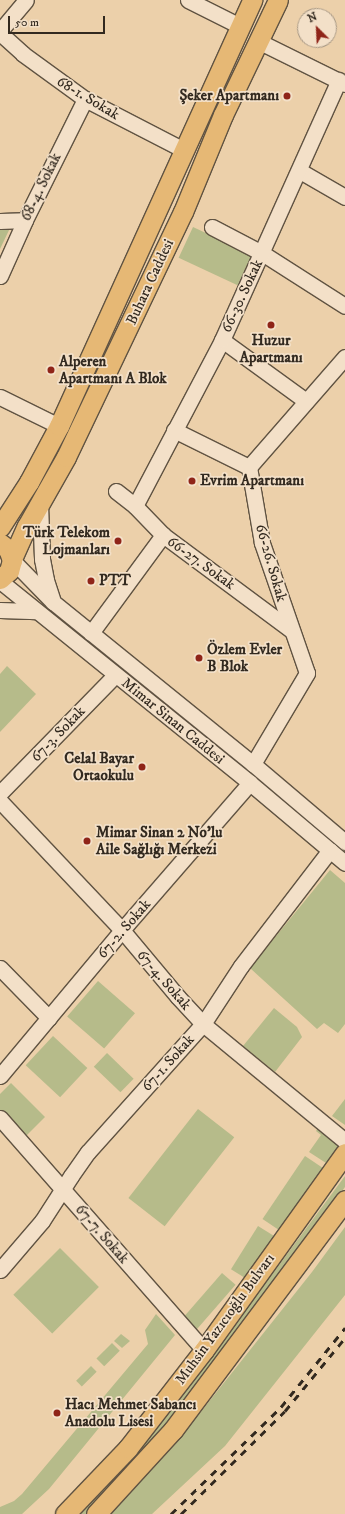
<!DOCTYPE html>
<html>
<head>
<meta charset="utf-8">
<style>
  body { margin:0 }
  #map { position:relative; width:345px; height:1514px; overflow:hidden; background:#ecd0aa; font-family:"IM FELL DW Pica",serif }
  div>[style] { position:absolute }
  .green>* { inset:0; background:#b6bb8a; transform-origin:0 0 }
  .roads { filter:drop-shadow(1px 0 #605342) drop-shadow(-1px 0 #605342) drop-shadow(0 1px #605342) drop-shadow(0 -1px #605342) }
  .minor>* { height:15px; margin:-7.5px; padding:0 7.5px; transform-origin:7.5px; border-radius:7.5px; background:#f3e0c8 }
  .major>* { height:19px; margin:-9.5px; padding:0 9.5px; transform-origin:9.5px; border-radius:9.5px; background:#e6b875 }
  .rail>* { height:3px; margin-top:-1.5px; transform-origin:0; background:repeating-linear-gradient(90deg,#32291f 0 7px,transparent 0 14px) }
  .dots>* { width:11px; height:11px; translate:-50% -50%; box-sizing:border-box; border:2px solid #f3e0c8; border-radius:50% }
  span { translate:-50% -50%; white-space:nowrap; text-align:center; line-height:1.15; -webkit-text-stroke:3.5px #f3e0c8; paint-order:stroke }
  .poi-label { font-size:15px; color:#32291f; font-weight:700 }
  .right { translate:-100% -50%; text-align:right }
  .left { translate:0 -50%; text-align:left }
  .street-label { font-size:15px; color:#32291f }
  .north { position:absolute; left:297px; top:8px; width:40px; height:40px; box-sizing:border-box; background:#f3e0c8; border:1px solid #a69784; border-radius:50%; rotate:336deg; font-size:11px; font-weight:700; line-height:16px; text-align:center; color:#32291f }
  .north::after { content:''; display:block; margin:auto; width:14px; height:18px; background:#8f2418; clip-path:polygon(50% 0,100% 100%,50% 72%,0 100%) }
  .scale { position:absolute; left:8px; top:16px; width:97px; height:18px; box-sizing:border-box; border:2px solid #32291f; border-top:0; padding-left:5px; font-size:12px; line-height:14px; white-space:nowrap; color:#32291f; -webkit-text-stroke:3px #f3e0c8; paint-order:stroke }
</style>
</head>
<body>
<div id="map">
  <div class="green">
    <i style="clip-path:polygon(11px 226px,0 249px,0 227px)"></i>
    <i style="left:193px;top:227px;width:65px;height:34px;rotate:25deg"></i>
    <i style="clip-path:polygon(7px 666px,36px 694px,0 732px,0 674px)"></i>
    <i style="clip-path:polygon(330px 870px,345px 883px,345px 1024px,338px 1033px,324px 1023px,317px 1029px,250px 968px)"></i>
    <i style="left:98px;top:981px;width:49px;height:47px;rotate:41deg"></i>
    <i style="clip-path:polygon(274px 1008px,297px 1027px,302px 1037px,275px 1072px,243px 1046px)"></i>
    <i style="left:53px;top:1036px;width:47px;height:40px;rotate:43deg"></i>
    <i style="left:107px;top:1053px;width:37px;height:19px;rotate:44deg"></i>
    <i style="clip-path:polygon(11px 1083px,45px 1117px,25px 1137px,0 1112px,0 1094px)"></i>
    <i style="clip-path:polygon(345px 1099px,345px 1125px,332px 1116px)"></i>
    <i style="left:198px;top:1109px;width:46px;height:113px;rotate:38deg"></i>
    <i style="clip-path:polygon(320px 1125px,342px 1141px,326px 1163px,309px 1152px,321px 1135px,316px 1131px)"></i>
    <i style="left:305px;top:1156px;width:23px;height:76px;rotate:34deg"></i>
    <i style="clip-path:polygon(345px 1176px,345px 1187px,210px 1372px,91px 1514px,80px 1514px,119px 1474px,179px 1400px)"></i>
    <i style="left:258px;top:1226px;width:19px;height:51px;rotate:32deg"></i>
    <i style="clip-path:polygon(345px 1227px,345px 1295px,225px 1446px,152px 1514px,106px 1514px,180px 1438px,312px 1272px)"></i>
    <i style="left:60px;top:1248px;width:55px;height:66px;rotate:45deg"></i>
    <i style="left:222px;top:1273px;width:18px;height:61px;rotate:41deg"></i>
    <i style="clip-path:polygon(156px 1314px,175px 1335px,49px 1489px,22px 1514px,0 1514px,0 1507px,14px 1501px,22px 1494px,148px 1344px,145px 1330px)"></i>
    <i style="clip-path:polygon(121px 1334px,130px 1341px,122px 1348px,114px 1341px)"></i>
    <i style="left:112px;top:1343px;width:11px;height:22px;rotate:45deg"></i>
    <i style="left:91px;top:1366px;width:8px;height:21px;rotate:45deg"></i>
  </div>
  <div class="roads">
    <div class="minor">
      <i style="left:188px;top:0;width:58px;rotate:26.6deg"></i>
      <i style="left:0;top:31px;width:40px;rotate:-50deg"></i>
      <i style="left:0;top:33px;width:31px;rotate:42deg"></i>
      <i style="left:23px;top:54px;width:77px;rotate:36deg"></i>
      <i style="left:85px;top:99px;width:111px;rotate:27.3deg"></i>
      <i style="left:258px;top:41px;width:97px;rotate:26.3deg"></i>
      <i style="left:300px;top:171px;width:52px;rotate:30deg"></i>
      <i style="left:0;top:221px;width:25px;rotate:-2deg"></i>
      <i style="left:212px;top:227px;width:56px;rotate:27.5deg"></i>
      <i style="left:262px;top:253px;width:98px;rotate:32.6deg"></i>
      <i style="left:0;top:276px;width:61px;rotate:-65.9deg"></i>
      <i style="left:25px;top:220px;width:135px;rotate:-63.6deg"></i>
      <i style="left:222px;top:340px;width:104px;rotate:36deg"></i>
      <i style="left:0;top:397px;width:66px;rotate:26.2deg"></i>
      <i style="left:174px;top:430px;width:84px;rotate:26.3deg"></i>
      <i style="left:116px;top:491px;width:24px;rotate:38deg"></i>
      <i style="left:135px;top:506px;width:40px;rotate:46deg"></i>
      <i style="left:163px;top:535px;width:159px;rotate:36.6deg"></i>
      <i style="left:40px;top:504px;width:55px;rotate:87.9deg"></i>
      <i style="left:42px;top:559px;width:21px;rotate:79deg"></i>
      <i style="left:46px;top:580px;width:20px;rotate:72deg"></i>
      <i style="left:135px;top:506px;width:187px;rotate:-62.3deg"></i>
      <i style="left:222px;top:340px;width:285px;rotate:-65.8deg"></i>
      <i style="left:12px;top:560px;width:59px;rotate:45.7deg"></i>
      <i style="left:53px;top:602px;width:257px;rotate:39deg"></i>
      <i style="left:253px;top:764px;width:121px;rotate:40.3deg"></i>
      <i style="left:0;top:581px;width:321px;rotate:38.9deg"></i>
      <i style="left:250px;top:783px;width:124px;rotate:40.1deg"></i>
      <i style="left:0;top:610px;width:37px;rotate:2deg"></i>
      <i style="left:91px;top:633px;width:122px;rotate:-53.7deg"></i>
      <i style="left:253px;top:764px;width:106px;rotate:-59.3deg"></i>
      <i style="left:307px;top:673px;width:138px;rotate:-109.1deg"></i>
      <i style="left:262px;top:543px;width:77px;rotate:-99.7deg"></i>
      <i style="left:249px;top:467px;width:146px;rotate:-48.9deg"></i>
      <i style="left:0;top:793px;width:165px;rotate:-45.7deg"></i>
      <i style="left:0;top:801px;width:178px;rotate:46.6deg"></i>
      <i style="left:122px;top:930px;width:87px;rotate:50.1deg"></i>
      <i style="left:178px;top:997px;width:37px;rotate:47deg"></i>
      <i style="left:203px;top:1024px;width:184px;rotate:39.5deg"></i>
      <i style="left:0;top:968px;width:70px;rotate:45.6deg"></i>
      <i style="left:0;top:1076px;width:190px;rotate:-50.1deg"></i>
      <i style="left:122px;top:930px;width:195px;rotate:-49deg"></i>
      <i style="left:0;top:1118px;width:309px;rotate:48.7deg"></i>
      <i style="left:0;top:1270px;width:65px;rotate:-49.4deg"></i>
      <i style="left:42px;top:1221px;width:54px;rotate:-57.2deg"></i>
      <i style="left:71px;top:1176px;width:29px;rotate:-55deg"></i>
      <i style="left:88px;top:1152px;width:172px;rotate:-48.1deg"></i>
      <i style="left:203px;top:1024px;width:69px;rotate:-56.8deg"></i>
      <i style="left:241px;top:966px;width:146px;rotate:-52.5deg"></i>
    </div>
    <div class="major">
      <i style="left:0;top:527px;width:54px;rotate:-57.2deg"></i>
      <i style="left:29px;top:482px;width:64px;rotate:-61.8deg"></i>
      <i style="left:59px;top:426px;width:468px;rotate:-65.6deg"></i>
      <i style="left:0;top:543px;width:10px;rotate:37deg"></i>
      <i style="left:8px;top:549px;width:12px;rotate:70deg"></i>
      <i style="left:12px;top:560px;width:11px;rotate:105deg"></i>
      <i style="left:9px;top:571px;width:12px;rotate:138deg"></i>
      <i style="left:12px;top:559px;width:36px;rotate:-66deg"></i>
      <i style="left:27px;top:526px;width:79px;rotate:-60.5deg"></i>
      <i style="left:66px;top:457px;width:272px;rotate:-64.5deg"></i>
      <i style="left:183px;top:212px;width:105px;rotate:-67.6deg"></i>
      <i style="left:223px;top:115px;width:127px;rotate:-64.4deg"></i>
      <i style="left:65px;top:1514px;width:91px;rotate:-46.3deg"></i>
      <i style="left:128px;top:1448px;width:124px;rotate:-52.2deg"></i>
      <i style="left:204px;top:1350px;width:242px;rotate:-54.4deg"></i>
      <i style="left:96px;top:1514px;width:114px;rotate:-47.5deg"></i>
      <i style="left:173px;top:1430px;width:287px;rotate:-53.2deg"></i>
    </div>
  </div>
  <div class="rail">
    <i style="left:171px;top:1514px;width:153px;rotate:-44.2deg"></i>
    <i style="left:281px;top:1407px;width:102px;rotate:-51deg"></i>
    <i style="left:181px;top:1514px;width:146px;rotate:-44.7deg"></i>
    <i style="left:285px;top:1411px;width:94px;rotate:-50.6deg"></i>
  </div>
  <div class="dots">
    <i style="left:287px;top:96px;background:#8f2418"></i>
    <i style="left:271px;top:325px;background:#8f2418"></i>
    <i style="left:51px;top:370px;background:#8f2418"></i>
    <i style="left:192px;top:481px;background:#8f2418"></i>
    <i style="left:118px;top:541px;background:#8f2418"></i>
    <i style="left:91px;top:581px;background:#8f2418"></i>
    <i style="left:199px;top:658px;background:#8f2418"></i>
    <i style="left:142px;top:767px;background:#8f2418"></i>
    <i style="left:87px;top:841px;background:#8f2418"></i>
    <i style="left:57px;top:1413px;background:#8f2418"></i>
  </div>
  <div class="poi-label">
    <span class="right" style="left:279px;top:96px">Şeker Apartmanı</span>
    <span style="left:271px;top:349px">Huzur<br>Apartmanı</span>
    <span class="left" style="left:59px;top:370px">Alperen<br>Apartmanı A Blok</span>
    <span class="left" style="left:200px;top:481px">Evrim Apartmanı</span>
    <span class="right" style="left:110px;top:541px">Türk Telekom<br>Lojmanları</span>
    <span class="left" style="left:99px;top:581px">PTT</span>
    <span class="left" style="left:207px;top:658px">Özlem Evler<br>B Blok</span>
    <span class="right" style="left:134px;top:767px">Celal Bayar<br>Ortaokulu</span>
    <span class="left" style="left:96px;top:841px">Mimar Sinan 2 No'lu<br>Aile Sağlığı Merkezi</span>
    <span class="left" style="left:65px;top:1413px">Hacı Mehmet Sabancı<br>Anadolu Lisesi</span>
  </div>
  <div class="street-label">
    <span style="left:88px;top:98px;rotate:31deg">68-1. Sokak</span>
    <span style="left:41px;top:187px;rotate:-64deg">68-4. Sokak</span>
    <span style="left:150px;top:282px;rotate:-65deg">Buhara Caddesi</span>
    <span style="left:242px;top:296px;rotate:-65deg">66-30. Sokak</span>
    <span style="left:201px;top:563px;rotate:36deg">66-27. Sokak</span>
    <span style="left:271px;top:563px;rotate:74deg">66-26. Sokak</span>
    <span style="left:173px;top:721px;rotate:39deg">Mimar Sinan Caddesi</span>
    <span style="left:58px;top:734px;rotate:-46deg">67-3. Sokak</span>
    <span style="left:124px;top:929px;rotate:-49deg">67-2. Sokak</span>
    <span style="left:164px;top:980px;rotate:49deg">67-4. Sokak</span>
    <span style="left:168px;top:1063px;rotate:-48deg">67-1. Sokak</span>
    <span style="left:102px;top:1234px;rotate:49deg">67-7. Sokak</span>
    <span style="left:225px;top:1319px;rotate:-54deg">Muhsin Yazıcıoğlu Bulvarı</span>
  </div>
  <div class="north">N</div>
  <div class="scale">50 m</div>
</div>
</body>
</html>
